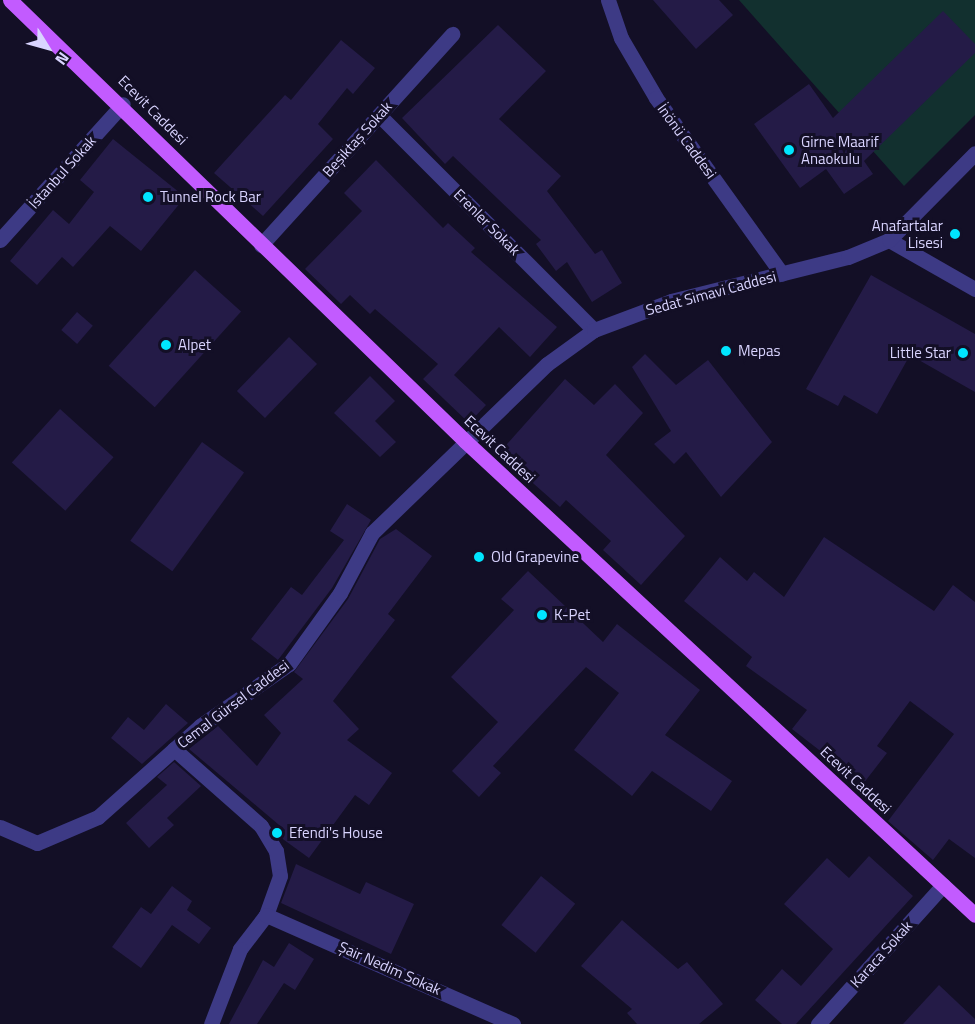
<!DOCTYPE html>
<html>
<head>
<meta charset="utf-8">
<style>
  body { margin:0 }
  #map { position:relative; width:975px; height:1024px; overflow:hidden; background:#130f26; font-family:"Titillium Web",sans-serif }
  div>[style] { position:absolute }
  .green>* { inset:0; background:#12302f }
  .building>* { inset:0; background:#241b47; transform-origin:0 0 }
  .minor>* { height:15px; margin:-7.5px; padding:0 7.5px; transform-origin:7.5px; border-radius:7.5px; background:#3d3a85 }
  .major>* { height:15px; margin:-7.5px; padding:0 7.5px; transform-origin:7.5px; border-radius:7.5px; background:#c25bff }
  .dots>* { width:16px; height:16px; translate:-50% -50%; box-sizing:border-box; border:3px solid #130f26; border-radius:50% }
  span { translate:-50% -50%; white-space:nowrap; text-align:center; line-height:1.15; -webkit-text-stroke:6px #130f26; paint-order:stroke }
  .street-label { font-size:15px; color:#d9d4ff }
  .poi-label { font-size:15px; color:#d9d4ff }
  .left { translate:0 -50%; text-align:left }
  .right { translate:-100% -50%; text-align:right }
  .north { position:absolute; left:18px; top:18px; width:60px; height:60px; -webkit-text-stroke:4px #130f26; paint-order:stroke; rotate:127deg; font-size:16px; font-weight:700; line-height:24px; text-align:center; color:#d9d4ff }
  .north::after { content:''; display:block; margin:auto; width:21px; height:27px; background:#d9d4ff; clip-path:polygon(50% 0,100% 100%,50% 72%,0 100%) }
</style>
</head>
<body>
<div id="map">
  <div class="green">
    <i style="clip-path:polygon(739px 0,975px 0,975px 115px,904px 186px)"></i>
  </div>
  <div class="building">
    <i style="clip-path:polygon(653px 0,719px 0,733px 15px,696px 49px)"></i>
    <i style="clip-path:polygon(943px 11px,975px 44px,975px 53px,864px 161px,873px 174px,844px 194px,826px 169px,800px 188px,754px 124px,809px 84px,833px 118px)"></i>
    <i style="clip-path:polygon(498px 25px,546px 71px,499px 119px,561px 176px,547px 191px,595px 254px,602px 250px,622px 283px,592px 302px,567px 262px,556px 271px,536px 244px,541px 240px,453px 156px,445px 164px,402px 118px)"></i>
    <i style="clip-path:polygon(341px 40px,375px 68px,353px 94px,347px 88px,318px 124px,333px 139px,263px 216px,214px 173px,285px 95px,291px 100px)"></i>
    <i style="clip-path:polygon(113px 139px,185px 197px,141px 251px,110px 226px,73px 267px,62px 257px,37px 285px,10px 261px,53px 210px,69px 224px,94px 192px,80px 180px)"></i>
    <i style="clip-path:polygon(376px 160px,443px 228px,448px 223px,475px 248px,471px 252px,557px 327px,530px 357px,499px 327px,454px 375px,486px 405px,469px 423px,423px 379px,438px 364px,375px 309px,370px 314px,350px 295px,341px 304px,305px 269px,362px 211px,344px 193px)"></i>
    <i style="left:195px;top:270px;width:62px;height:129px;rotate:42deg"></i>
    <i style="clip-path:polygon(871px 275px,975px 334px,975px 392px,910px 355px,877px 414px,844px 395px,838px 406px,806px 389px)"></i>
    <i style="left:77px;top:312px;width:21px;height:24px;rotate:41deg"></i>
    <i style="left:289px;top:337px;width:39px;height:75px;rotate:44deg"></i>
    <i style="clip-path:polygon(645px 354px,676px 385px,708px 360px,772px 442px,721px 497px,686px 452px,674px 464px,654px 444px,671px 431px,632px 367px)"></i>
    <i style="clip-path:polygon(370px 376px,395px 401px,375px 421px,396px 442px,380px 457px,334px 413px)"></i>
    <i style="clip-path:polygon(565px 379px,594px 405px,615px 384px,643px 413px,606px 455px,685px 536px,641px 585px,603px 550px,611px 541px,566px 500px,560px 507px,499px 453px)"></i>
    <i style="left:60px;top:409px;width:72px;height:72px;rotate:42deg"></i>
    <i style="left:202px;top:442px;width:52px;height:122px;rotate:36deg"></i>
    <i style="clip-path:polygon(347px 504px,371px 520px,332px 588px,278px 660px,251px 639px,291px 587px,302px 595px,344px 540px,330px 531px)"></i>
    <i style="clip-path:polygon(396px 529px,432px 556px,388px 614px,395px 620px,333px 701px,359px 729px,347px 740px,392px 773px,369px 805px,355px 795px,309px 858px,280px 837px,285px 830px,189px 749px,218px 726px,257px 766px,281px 733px,264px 715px,303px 679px,294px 672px,348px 599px,380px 539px)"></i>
    <i style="clip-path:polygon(824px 537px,934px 611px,953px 585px,975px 602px,975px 858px,949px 839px,933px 860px,888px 821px,954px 734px,910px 701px,877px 746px,887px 753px,863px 784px,792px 729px,807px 710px,746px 666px,752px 657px,684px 601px,720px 557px,747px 581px,754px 572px,784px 597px)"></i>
    <i style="clip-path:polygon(528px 571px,603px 642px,617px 624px,700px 690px,665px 735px,732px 781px,711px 811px,652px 771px,632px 796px,574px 750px,619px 693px,586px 667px,493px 766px,501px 773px,479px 797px,452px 771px,498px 722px,451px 677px,514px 610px,501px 599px)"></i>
    <i style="clip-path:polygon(166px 704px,188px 723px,142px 764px,111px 738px,128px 717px,144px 730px)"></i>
    <i style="clip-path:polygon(174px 762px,201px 786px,167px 818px,174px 825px,149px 848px,126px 823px,167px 785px,157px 777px)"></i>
    <i style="clip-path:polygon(869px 856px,913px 896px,796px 1024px,782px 1024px,755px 1000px,782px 969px,801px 986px,833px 949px,784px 904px,827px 858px,849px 878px)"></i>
    <i style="clip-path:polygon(296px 864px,360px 894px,366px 882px,414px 904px,391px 954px,281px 903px)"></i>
    <i style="left:541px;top:876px;width:44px;height:63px;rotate:39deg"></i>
    <i style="clip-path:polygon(172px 886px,192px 901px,187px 910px,211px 928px,199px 944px,172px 925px,141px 968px,112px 947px,141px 907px,151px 914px)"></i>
    <i style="clip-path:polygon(622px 920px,678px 969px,687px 962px,723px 1004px,699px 1024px,637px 1024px,627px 1013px,632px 1009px,581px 966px)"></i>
    <i style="clip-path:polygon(289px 943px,314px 959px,295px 990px,284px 983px,257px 1024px,229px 1024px,263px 960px,274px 967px)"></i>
    <i style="clip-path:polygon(939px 985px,975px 1019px,975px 1024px,903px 1024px)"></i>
  </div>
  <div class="minor">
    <i style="left:608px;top:0;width:40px;rotate:71.1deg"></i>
    <i style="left:621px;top:38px;width:69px;rotate:59.7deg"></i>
    <i style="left:656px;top:98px;width:216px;rotate:54.4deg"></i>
    <i style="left:379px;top:115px;width:304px;rotate:45deg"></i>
    <i style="left:0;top:240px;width:183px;rotate:-47.9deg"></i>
    <i style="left:889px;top:240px;width:99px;rotate:29.7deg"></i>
    <i style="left:261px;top:245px;width:285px;rotate:-47.8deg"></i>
    <i style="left:174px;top:749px;width:116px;rotate:41.5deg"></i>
    <i style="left:261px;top:826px;width:29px;rotate:59deg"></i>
    <i style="left:276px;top:851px;width:25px;rotate:81deg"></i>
    <i style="left:280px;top:876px;width:41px;rotate:109.7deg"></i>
    <i style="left:266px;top:915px;width:43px;rotate:127.4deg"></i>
    <i style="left:240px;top:949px;width:80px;rotate:111.1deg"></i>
    <i style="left:0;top:827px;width:40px;rotate:23.4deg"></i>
    <i style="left:37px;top:843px;width:66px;rotate:-23.1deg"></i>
    <i style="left:98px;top:817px;width:137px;rotate:-41.7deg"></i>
    <i style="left:200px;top:726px;width:108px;rotate:-34.9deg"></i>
    <i style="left:289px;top:664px;width:87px;rotate:-54.3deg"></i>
    <i style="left:340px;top:593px;width:68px;rotate:-61.9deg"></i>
    <i style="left:372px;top:533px;width:243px;rotate:-44deg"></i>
    <i style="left:547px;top:364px;width:58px;rotate:-35.9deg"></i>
    <i style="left:594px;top:330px;width:82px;rotate:-20.6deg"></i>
    <i style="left:671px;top:301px;width:182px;rotate:-14deg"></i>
    <i style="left:848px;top:257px;width:44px;rotate:-22.5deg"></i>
    <i style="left:889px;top:240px;width:122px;rotate:-45.3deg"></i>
    <i style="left:266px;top:915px;width:270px;rotate:23.8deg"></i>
    <i style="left:818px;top:1024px;width:187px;rotate:-48deg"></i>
  </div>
  <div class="major">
    <i style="left:10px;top:0;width:634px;rotate:44.1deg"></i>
    <i style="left:465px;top:441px;width:696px;rotate:42.9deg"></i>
  </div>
  <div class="dots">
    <i style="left:789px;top:150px;background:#00e5ff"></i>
    <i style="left:148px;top:197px;background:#00e5ff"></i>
    <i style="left:955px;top:234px;background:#00e5ff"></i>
    <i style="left:166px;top:345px;background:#00e5ff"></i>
    <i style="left:726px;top:351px;background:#00e5ff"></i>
    <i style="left:963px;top:353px;background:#00e5ff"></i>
    <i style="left:479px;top:557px;background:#00e5ff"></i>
    <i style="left:542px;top:615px;background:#00e5ff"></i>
    <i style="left:277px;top:833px;background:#00e5ff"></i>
  </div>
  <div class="street-label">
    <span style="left:153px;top:110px;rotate:45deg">Ecevit Caddesi</span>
    <span style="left:357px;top:139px;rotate:-48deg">Beşiktaş Sokak</span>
    <span style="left:687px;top:141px;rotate:54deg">İnönü Caddesi</span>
    <span style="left:62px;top:172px;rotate:-48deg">İstanbul Sokak</span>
    <span style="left:487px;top:222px;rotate:45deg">Erenler Sokak</span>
    <span style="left:711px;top:293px;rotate:-15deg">Sedat Simavi Caddesi</span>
    <span style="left:500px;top:449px;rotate:43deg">Ecevit Caddesi</span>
    <span style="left:233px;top:704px;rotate:-37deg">Cemal Gürsel Caddesi</span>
    <span style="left:856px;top:780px;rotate:43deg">Ecevit Caddesi</span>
    <span style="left:881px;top:954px;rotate:-48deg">Karaca Sokak</span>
    <span style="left:390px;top:968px;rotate:24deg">Şair Nedim Sokak</span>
  </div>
  <div class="poi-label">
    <span class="left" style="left:801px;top:150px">Girne Maarif<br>Anaokulu</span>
    <span class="left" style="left:160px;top:197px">Tunnel Rock Bar</span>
    <span class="right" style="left:943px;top:234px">Anafartalar<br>Lisesi</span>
    <span class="left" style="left:178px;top:345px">Alpet</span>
    <span class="left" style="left:738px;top:351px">Mepas</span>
    <span class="right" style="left:951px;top:353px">Little Star</span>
    <span class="left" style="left:491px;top:557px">Old Grapevine</span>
    <span class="left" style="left:554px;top:615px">K-Pet</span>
    <span class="left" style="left:289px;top:833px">Efendi's House</span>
  </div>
  <div class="north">N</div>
</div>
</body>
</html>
